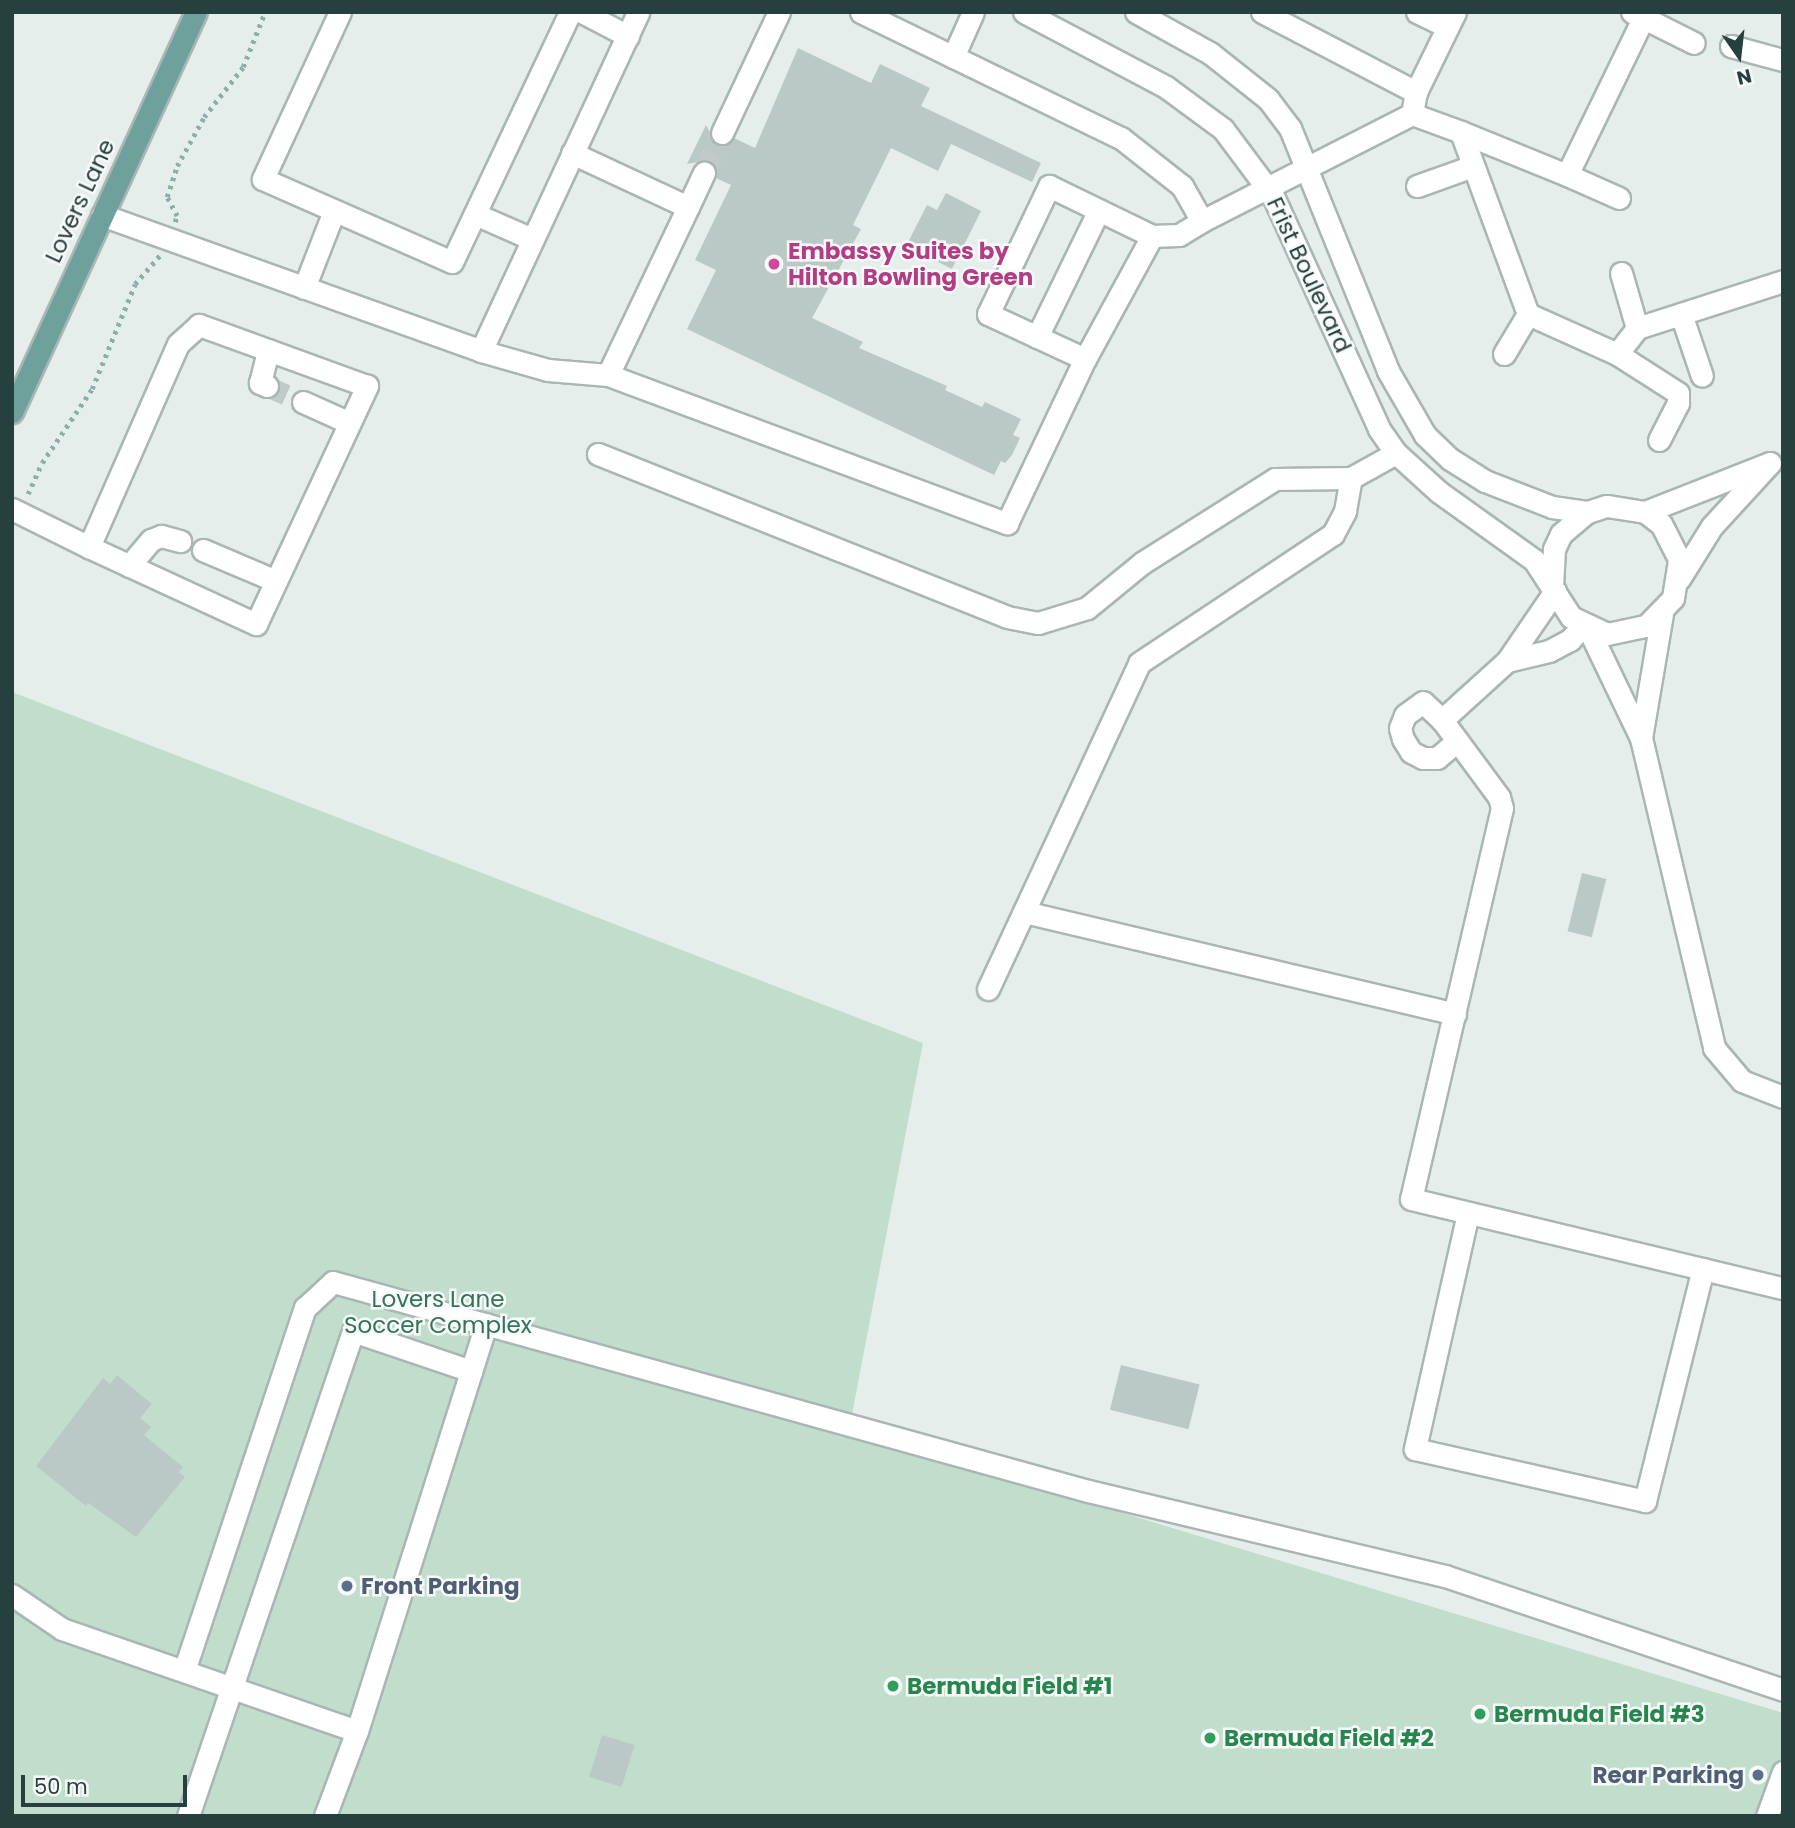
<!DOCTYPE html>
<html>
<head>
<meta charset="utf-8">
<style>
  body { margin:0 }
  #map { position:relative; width:1795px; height:1828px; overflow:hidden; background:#e6eeec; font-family:Poppins,sans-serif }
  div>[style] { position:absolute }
  .green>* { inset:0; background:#c1decd }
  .building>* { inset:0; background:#bbc9c6; transform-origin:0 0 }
  .minor-tunnel>* { height:21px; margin-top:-10.5px; transform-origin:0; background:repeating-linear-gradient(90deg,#c0cbc9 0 21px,transparent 0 31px) }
  .path>* { height:4.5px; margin-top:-2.25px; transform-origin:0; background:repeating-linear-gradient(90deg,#89b0aa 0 3.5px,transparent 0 8.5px) }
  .roads { filter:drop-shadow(2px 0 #a9b6b4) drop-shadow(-2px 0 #a9b6b4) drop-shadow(0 2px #a9b6b4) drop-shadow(0 -2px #a9b6b4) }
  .minor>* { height:21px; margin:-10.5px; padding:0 10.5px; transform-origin:10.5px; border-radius:10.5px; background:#fff }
  .major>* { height:21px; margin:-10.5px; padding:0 10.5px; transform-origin:10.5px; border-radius:10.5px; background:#6ea19c }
  .dots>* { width:19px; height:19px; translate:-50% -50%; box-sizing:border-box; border:4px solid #f7faf9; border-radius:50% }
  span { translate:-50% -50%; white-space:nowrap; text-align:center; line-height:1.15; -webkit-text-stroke:5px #f7faf9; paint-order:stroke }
  .street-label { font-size:23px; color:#26403d }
  .hotel-label { font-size:23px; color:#b23c85; font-weight:700 }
  .left { translate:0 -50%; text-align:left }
  .park-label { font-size:23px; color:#327457 }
  .service-label { font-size:23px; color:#4e5e75; font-weight:700 }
  .right { translate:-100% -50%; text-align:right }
  .leisure-label { font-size:23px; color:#27864d; font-weight:700 }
  .frame { position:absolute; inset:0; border:14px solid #26403d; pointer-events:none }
  .north { position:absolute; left:1704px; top:21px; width:70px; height:70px; -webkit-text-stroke:5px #f7faf9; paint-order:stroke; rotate:166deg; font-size:19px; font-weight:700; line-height:28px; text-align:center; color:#26403d }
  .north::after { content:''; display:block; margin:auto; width:24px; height:32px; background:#26403d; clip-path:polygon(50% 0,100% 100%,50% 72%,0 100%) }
  .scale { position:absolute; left:21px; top:1775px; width:166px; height:32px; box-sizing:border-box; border:4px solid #26403d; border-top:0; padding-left:9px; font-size:21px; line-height:24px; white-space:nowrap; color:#26403d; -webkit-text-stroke:5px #f7faf9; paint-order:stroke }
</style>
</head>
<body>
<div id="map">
  <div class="green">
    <i style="clip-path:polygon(12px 692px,923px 1043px,849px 1430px,1783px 1713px,1783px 1816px,12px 1816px)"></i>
  </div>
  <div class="building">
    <i style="clip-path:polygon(798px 48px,871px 83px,880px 64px,930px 88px,921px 106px,1041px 163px,1032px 182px,951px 144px,938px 171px,891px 148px,853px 225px,861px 229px,812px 318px,863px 342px,859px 348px,947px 386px,945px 390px,982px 407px,985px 402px,1021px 419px,1013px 435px,1020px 438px,1012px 455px,1005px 463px,1001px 461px,994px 475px,687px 329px,716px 270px,695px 260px,731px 185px,716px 178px,717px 170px,710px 160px,687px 164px,706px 125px,717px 145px,734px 138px,755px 148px)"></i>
    <i style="clip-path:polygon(946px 193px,981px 211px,952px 269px,906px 246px,927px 205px,937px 210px)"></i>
    <i style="left:1582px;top:873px;width:25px;height:60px;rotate:14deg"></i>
    <i style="left:1121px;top:1365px;width:81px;height:46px;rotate:14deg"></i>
    <i style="clip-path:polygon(117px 1375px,152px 1404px,140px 1418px,151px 1427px,144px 1435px,183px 1467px,179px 1472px,185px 1477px,136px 1537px,88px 1503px,86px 1506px,36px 1466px,103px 1378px,110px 1384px)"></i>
    <i style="left:602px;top:1735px;width:34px;height:44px;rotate:17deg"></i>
  </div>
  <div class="minor-tunnel">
    <i style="left:704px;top:172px;width:43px;rotate:-65.2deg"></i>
    <i style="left:267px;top:386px;width:39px;rotate:24deg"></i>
  </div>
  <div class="path">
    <i style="left:175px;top:222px;width:6px;rotate:-72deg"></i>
    <i style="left:177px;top:216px;width:21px;rotate:-118deg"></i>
    <i style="left:167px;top:197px;width:33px;rotate:-72deg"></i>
    <i style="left:177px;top:166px;width:56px;rotate:-61.1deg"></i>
    <i style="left:204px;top:117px;width:63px;rotate:-52deg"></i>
    <i style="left:243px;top:67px;width:59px;rotate:-68.2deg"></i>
    <i style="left:28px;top:494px;width:34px;rotate:-66deg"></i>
    <i style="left:42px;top:463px;width:89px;rotate:-56deg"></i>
    <i style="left:92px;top:389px;width:113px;rotate:-67.7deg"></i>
    <i style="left:135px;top:284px;width:38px;rotate:-49deg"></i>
  </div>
  <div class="roads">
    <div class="minor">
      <i style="left:340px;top:12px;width:184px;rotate:114.8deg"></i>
      <i style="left:263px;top:179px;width:206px;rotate:23.7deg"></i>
      <i style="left:452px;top:262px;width:276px;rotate:-64.7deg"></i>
      <i style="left:582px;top:12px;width:52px;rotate:27.6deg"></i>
      <i style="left:861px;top:12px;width:289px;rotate:25.9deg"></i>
      <i style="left:1121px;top:138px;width:78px;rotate:38.2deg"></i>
      <i style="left:1182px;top:186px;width:40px;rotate:60.3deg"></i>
      <i style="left:1202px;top:221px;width:236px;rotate:-27deg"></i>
      <i style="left:1412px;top:114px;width:22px;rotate:-80deg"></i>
      <i style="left:1416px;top:92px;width:89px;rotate:-64deg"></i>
      <i style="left:1024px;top:12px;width:161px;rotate:27.8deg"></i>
      <i style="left:1166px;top:87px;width:71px;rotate:36.4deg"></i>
      <i style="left:1223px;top:129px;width:84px;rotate:53.3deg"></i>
      <i style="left:1273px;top:196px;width:256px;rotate:65.5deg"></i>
      <i style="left:1379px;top:429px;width:29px;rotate:55deg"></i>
      <i style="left:1396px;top:453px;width:58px;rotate:42.2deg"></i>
      <i style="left:1439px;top:492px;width:117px;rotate:35.6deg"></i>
      <i style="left:1534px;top:560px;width:68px;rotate:57deg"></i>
      <i style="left:1571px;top:617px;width:40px;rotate:25deg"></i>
      <i style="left:1607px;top:634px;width:40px;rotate:-12deg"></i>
      <i style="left:1646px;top:626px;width:39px;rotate:-46deg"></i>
      <i style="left:1673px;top:598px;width:39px;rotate:-81deg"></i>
      <i style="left:1679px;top:559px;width:39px;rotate:-117deg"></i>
      <i style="left:1661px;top:524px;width:20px;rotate:-143deg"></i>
      <i style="left:1645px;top:512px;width:39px;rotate:-171deg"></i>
      <i style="left:1606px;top:506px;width:20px;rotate:162deg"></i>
      <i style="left:1587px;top:512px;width:34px;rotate:140deg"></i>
      <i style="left:1561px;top:534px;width:17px;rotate:115deg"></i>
      <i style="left:1554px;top:549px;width:34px;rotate:93deg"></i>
      <i style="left:1136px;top:12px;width:85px;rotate:29deg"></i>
      <i style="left:1210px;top:53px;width:74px;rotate:38.4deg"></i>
      <i style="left:1268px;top:99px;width:36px;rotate:53deg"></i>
      <i style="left:1290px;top:128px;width:262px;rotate:68deg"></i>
      <i style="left:1388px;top:371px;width:74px;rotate:60deg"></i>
      <i style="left:1425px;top:435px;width:35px;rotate:44deg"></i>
      <i style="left:1450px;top:459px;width:41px;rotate:32.2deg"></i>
      <i style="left:1485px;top:481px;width:72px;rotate:21.2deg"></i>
      <i style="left:1552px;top:507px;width:35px;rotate:8deg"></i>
      <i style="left:1262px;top:12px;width:174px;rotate:27.5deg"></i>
      <i style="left:1417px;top:12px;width:34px;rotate:26deg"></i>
      <i style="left:1632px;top:12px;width:69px;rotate:26.6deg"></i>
      <i style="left:1731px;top:46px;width:54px;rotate:15.1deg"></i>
      <i style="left:953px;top:57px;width:49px;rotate:-66deg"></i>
      <i style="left:1412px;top:114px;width:52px;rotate:20.2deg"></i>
      <i style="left:1461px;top:132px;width:194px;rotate:69.8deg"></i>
      <i style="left:1528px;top:314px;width:98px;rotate:24.2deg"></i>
      <i style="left:1461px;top:132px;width:114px;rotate:22.1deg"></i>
      <i style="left:722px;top:133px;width:134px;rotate:-64.8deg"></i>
      <i style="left:572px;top:153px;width:128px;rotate:25deg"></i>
      <i style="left:688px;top:207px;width:186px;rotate:115.5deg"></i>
      <i style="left:1417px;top:186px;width:59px;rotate:-19.7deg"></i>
      <i style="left:1619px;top:198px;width:57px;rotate:-156.1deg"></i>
      <i style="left:1567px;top:175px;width:181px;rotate:-64.1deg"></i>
      <i style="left:688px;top:207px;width:38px;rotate:-65deg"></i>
      <i style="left:475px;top:214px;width:62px;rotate:23.7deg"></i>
      <i style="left:102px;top:215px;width:403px;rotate:19.7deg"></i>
      <i style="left:481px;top:351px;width:70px;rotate:15.8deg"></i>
      <i style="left:548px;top:370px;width:60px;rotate:4.8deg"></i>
      <i style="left:608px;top:375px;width:426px;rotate:20.4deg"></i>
      <i style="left:1007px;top:523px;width:182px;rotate:-64.6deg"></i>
      <i style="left:1085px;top:359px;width:140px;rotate:-61.4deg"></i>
      <i style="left:1152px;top:236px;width:27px;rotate:-2deg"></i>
      <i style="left:1179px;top:235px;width:27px;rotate:-31deg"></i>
      <i style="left:1621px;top:273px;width:57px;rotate:73.8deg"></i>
      <i style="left:304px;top:288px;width:83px;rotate:-68.7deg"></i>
      <i style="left:1681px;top:314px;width:65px;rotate:71.3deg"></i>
      <i style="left:1037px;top:337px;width:141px;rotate:-64deg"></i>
      <i style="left:481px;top:351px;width:374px;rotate:-65.1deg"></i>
      <i style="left:1504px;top:354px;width:47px;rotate:-59deg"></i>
      <i style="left:1085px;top:359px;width:107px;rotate:-155.1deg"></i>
      <i style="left:988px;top:314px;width:142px;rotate:-64.5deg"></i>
      <i style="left:1049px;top:186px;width:114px;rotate:25.9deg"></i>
      <i style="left:267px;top:386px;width:8px;rotate:-157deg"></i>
      <i style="left:260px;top:383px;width:34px;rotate:-76deg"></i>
      <i style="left:303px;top:402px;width:51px;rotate:24.1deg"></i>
      <i style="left:1659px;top:440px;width:42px;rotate:-62.8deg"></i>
      <i style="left:1678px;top:403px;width:10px;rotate:-90deg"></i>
      <i style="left:1678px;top:393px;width:72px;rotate:-147.4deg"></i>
      <i style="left:1617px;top:354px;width:33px;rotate:-52deg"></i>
      <i style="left:1637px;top:328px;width:153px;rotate:-17.8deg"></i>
      <i style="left:598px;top:454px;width:440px;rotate:21.7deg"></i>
      <i style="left:1007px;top:617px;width:32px;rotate:11deg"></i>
      <i style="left:1038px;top:623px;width:51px;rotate:-17deg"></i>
      <i style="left:1087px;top:608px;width:71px;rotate:-39.3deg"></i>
      <i style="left:1142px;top:563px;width:157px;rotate:-32.3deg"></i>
      <i style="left:1275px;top:479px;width:76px;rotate:-0.8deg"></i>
      <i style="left:12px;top:509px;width:86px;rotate:26.3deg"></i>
      <i style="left:89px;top:547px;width:184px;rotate:24.8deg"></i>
      <i style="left:256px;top:624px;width:263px;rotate:-65deg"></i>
      <i style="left:367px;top:386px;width:179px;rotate:-160deg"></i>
      <i style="left:199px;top:325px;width:28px;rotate:138deg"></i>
      <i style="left:178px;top:344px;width:222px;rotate:113.7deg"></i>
      <i style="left:1645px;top:512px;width:134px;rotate:-21.4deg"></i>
      <i style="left:1770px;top:463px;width:86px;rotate:132.6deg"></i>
      <i style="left:1712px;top:526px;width:62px;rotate:121.9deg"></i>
      <i style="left:203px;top:550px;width:79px;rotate:23deg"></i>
      <i style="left:129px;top:566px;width:34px;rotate:-50deg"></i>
      <i style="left:151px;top:540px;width:11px;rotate:-22deg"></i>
      <i style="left:161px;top:536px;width:20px;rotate:15deg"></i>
      <i style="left:1555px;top:591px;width:85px;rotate:124.4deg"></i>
      <i style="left:1507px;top:661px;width:43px;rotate:-13.4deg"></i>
      <i style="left:1549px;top:651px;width:24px;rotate:-28deg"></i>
      <i style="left:1570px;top:640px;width:20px;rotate:-49deg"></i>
      <i style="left:1588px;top:628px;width:122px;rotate:64.3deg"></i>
      <i style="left:1641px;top:738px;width:126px;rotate:-80.4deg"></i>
      <i style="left:1507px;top:661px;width:88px;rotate:137.8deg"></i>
      <i style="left:1442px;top:720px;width:96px;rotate:53.5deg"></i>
      <i style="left:1499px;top:797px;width:11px;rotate:75deg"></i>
      <i style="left:1502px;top:808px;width:401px;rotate:103.1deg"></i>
      <i style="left:1411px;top:1199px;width:382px;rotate:13.5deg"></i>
      <i style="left:1442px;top:720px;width:26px;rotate:-137deg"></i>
      <i style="left:1423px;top:702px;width:22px;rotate:144deg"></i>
      <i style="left:1405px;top:715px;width:14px;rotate:111deg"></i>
      <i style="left:1400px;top:728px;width:11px;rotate:75deg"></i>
      <i style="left:1403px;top:739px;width:15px;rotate:58deg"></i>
      <i style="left:1411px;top:752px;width:13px;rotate:27deg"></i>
      <i style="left:1423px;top:758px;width:14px"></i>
      <i style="left:1437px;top:758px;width:26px;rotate:-40deg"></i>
      <i style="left:1641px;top:738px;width:318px;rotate:76.7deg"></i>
      <i style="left:1714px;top:1048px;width:43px;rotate:49.7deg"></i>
      <i style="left:1742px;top:1081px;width:44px;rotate:21.3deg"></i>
      <i style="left:1024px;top:912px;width:443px;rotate:13.3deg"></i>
      <i style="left:988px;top:989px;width:359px;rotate:-65.1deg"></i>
      <i style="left:1139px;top:663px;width:233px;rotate:-33.6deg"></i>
      <i style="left:1333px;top:534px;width:26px;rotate:-62deg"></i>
      <i style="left:1345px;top:511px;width:34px;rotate:-80deg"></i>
      <i style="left:1351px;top:478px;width:51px;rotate:-29.1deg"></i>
      <i style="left:1468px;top:1213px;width:242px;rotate:102.7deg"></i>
      <i style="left:1415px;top:1449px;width:236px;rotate:12.7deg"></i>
      <i style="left:1645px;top:1501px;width:239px;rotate:-76deg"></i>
      <i style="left:12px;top:1595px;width:60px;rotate:34.2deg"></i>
      <i style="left:62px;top:1629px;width:312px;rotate:19.1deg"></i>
      <i style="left:184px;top:1671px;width:383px;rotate:-71.6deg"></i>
      <i style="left:305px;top:1308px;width:38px;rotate:-43deg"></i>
      <i style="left:333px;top:1282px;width:783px;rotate:15.47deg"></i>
      <i style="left:1088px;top:1491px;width:367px;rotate:13.4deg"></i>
      <i style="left:1445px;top:1576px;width:357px;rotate:18.6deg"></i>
      <i style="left:188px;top:1816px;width:512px;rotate:-71.21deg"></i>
      <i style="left:353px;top:1331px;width:125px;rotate:18.7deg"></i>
      <i style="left:325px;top:1816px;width:91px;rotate:-69.4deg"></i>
      <i style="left:357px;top:1731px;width:427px;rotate:-72.4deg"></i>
      <i style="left:1767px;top:1816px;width:47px;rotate:-70deg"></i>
    </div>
    <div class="major">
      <i style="left:12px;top:412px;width:440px;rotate:-65.3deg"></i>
    </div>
  </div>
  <div class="dots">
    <i style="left:774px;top:264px;background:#d1479c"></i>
    <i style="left:347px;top:1586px;background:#5c6f8a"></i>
    <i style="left:893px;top:1686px;background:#2e9e5b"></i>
    <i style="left:1480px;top:1714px;background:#2e9e5b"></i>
    <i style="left:1210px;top:1738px;background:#2e9e5b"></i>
    <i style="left:1758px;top:1775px;background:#5c6f8a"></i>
  </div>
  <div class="street-label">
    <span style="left:80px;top:201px;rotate:-65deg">Lovers Lane</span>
    <span style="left:1309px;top:275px;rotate:65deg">Frist Boulevard</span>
  </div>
  <div class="hotel-label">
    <span class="left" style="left:788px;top:264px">Embassy Suites by<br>Hilton Bowling Green</span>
  </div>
  <div class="park-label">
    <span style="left:438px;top:1312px">Lovers Lane<br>Soccer Complex</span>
  </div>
  <div class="service-label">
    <span class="left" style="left:361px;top:1586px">Front Parking</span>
    <span class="right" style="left:1744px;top:1775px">Rear Parking</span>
  </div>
  <div class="leisure-label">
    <span class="left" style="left:907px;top:1686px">Bermuda Field #1</span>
    <span class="left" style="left:1494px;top:1714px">Bermuda Field #3</span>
    <span class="left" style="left:1224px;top:1738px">Bermuda Field #2</span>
  </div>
  <div class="frame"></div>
  <div class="north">N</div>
  <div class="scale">50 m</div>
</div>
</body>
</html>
